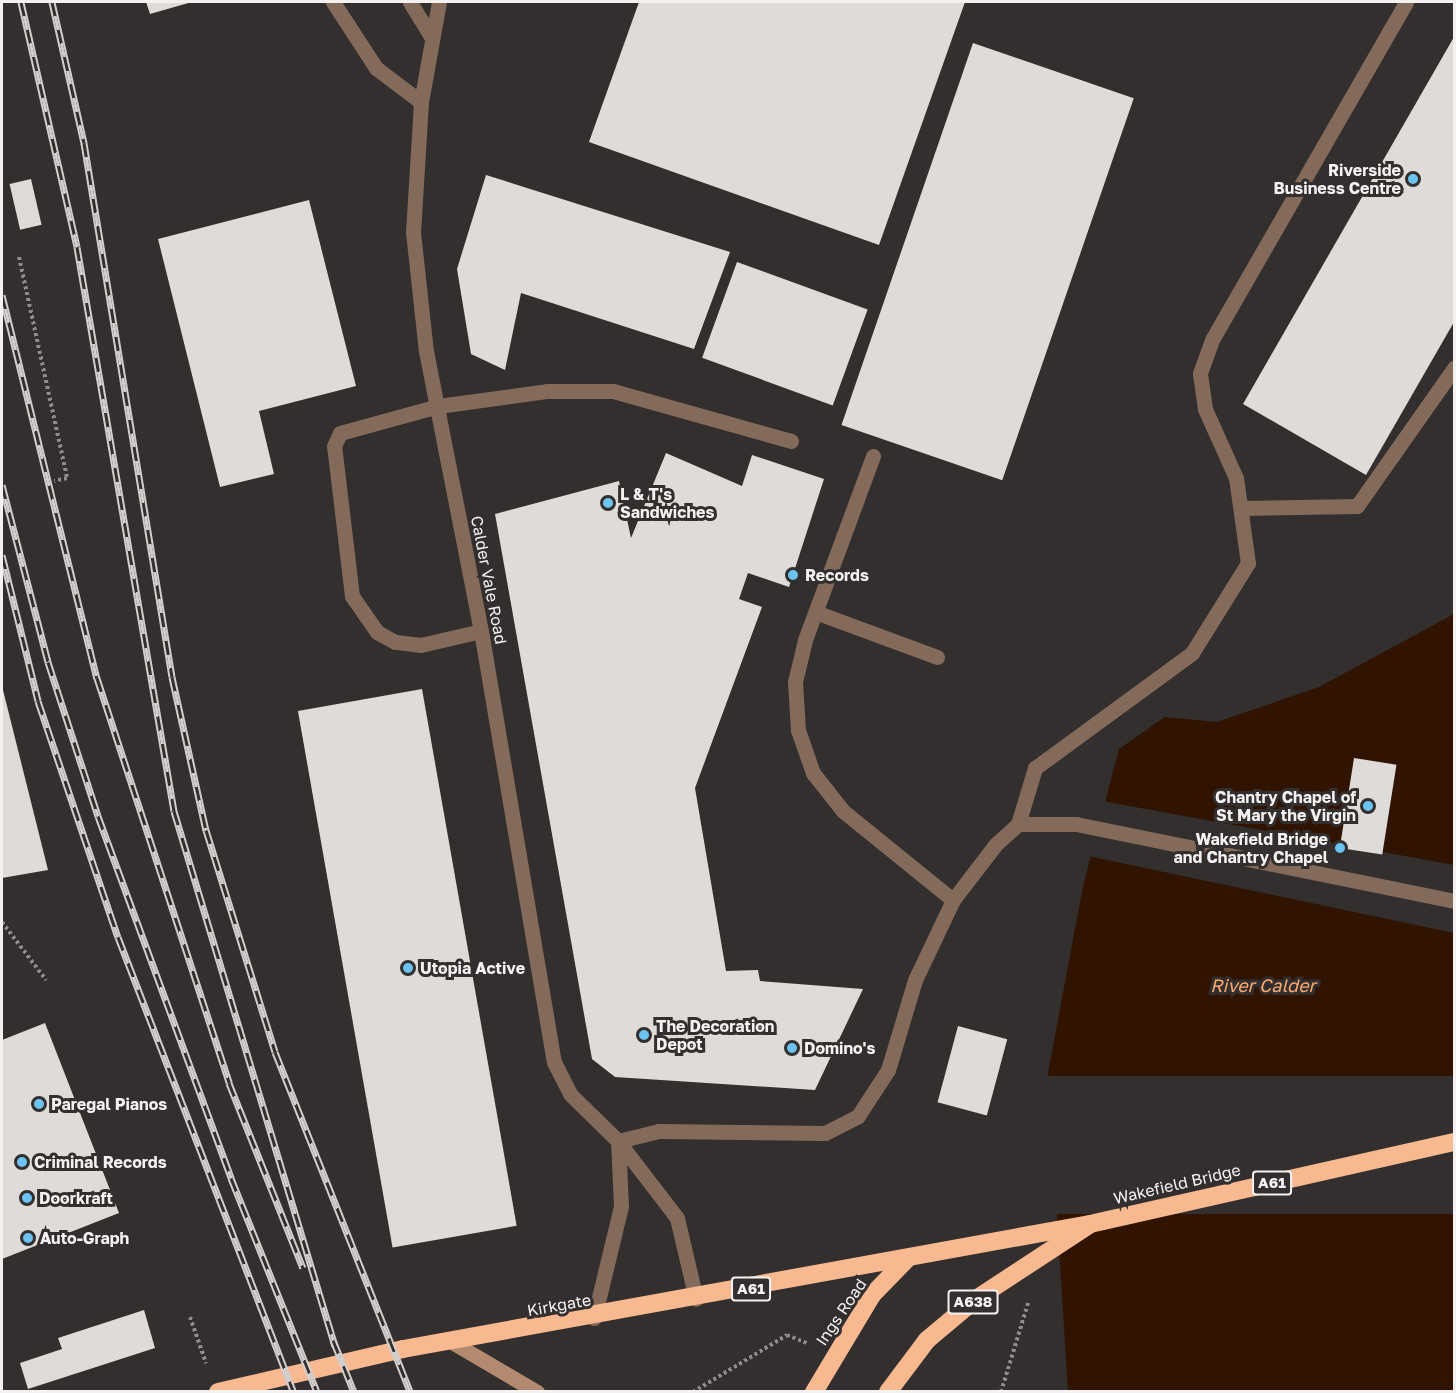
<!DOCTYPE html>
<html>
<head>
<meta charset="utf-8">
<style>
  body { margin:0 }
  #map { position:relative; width:1456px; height:1393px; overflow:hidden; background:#322f2e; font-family:"Golos Text",sans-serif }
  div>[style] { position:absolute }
  .water>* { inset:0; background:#301401 }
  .pier>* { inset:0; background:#322f2e; transform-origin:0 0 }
  .building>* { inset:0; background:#dedbd9; transform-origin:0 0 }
  .path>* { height:4px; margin-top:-2px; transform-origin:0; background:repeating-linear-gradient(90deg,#8f8c8b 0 3px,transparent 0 6px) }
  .lane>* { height:15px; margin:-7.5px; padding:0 7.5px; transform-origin:7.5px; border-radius:7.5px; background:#846a5a }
  .street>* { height:15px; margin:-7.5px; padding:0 7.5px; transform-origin:7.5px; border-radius:7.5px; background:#846a5a }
  .secondary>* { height:15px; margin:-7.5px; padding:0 7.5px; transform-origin:7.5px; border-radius:7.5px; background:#b38a70 }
  .highway>* { height:18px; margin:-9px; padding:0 9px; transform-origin:9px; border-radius:9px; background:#f9b990 }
  .rail>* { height:7px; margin-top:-3.5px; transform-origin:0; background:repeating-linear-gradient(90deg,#322f2e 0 14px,#d1cfce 0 28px); box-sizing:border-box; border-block:2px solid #d1cfce }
  .dots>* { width:16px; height:16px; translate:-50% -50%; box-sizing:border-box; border:3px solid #322f2e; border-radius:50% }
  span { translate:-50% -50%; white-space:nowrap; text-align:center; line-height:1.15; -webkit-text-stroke:6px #322f2e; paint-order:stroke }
  .shield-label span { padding:2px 4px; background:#322f2e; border:2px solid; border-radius:4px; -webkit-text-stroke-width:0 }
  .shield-label { font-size:15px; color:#f4f2f1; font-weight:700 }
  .poi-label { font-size:16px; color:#f4f2f1; font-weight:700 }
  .right { translate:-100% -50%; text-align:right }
  .left { translate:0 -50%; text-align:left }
  .street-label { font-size:16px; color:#f4f2f1 }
  .water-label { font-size:18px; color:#fba86f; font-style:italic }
  .frame { position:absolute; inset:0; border:3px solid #f4f2f1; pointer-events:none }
</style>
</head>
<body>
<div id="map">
  <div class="water">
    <i style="clip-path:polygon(1454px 614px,1454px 1391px,1068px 1391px,1048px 1073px,1083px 886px,1119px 749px,1165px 717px,1217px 722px,1319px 687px)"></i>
  </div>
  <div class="pier">
    <i style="clip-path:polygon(1102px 801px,1454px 865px,1454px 933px,1088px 856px)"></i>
    <i style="left:1454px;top:1076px;width:138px;height:415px;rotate:90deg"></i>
  </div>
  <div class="building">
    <i style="clip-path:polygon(146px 2px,192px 2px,150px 14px)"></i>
    <i style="clip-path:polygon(639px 2px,965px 2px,879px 245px,589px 142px)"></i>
    <i style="clip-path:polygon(1454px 37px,1454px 322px,1366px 475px,1243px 404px)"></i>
    <i style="left:973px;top:43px;width:170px;height:404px;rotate:19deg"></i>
    <i style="clip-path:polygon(486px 175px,730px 252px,694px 349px,521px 293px,505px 370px,471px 354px,457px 269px)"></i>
    <i style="left:31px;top:179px;width:47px;height:22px;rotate:77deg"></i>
    <i style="clip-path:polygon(309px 200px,356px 386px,259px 411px,274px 474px,220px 487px,158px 239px)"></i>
    <i style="left:737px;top:262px;width:139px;height:102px;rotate:20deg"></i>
    <i style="clip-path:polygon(666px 453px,742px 486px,752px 455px,824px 479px,789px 587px,748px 573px,739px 599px,762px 607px,695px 788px,726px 971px,758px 970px,760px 981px,863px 989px,815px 1090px,615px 1077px,592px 1059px,495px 514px,619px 481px,631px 538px)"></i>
    <i style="clip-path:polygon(2px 686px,48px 870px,2px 878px)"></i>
    <i style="left:422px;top:689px;width:545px;height:126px;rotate:80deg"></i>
    <i style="left:1354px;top:758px;width:43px;height:91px;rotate:9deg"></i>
    <i style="clip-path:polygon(45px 1023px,119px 1213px,2px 1259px,2px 1040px)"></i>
    <i style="left:958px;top:1026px;width:51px;height:79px;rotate:15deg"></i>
    <i style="clip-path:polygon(144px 1310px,155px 1348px,28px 1389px,20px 1363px,62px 1349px,58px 1338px)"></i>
  </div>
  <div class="path">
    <i style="left:19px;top:257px;width:226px;rotate:77.7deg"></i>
    <i style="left:67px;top:478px;width:13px;rotate:167deg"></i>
    <i style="left:2px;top:922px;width:73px;rotate:52.8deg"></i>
    <i style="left:190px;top:1317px;width:49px;rotate:70.8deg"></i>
    <i style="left:436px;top:1392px;width:12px"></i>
    <i style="left:693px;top:1392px;width:110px;rotate:-31.2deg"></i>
    <i style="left:787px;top:1335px;width:22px;rotate:22deg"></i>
    <i style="left:1001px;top:1392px;width:93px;rotate:-73.1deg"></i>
  </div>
  <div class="lane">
    <i style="left:333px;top:2px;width:79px;rotate:56.9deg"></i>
    <i style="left:376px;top:68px;width:56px;rotate:37.1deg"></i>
    <i style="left:410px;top:2px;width:42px;rotate:58.6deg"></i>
    <i style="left:873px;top:456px;width:196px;rotate:110.3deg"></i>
    <i style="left:805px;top:640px;width:43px;rotate:103.4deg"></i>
    <i style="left:795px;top:682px;width:48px;rotate:86.4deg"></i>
    <i style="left:798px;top:730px;width:46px;rotate:70.8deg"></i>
    <i style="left:813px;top:773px;width:48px;rotate:51.7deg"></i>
    <i style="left:843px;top:811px;width:141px;rotate:39deg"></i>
    <i style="left:1241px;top:508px;width:116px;rotate:-1deg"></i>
    <i style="left:1357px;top:506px;width:169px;rotate:-54.9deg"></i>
    <i style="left:818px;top:613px;width:127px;rotate:20.3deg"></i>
    <i style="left:481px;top:631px;width:62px;rotate:166.9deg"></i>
    <i style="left:421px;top:645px;width:26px;rotate:-173deg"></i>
    <i style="left:395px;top:642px;width:21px;rotate:-151deg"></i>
    <i style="left:377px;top:632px;width:44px;rotate:-124.8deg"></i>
    <i style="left:352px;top:596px;width:151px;rotate:-96.8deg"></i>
    <i style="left:334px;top:446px;width:14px;rotate:-65deg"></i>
    <i style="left:340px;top:433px;width:102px;rotate:-15.4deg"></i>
    <i style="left:438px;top:406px;width:111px;rotate:-7.8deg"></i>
    <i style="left:548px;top:391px;width:65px"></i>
    <i style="left:613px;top:391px;width:185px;rotate:15.7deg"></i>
    <i style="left:1018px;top:824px;width:59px;rotate:-73.1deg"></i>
    <i style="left:1035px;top:768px;width:195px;rotate:-36.2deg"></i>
    <i style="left:1192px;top:653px;width:106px;rotate:-58.1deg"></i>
    <i style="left:1248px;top:563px;width:86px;rotate:-98deg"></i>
    <i style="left:1236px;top:478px;width:76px;rotate:-114.2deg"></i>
    <i style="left:1205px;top:409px;width:36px;rotate:-98deg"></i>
    <i style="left:1200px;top:373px;width:37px;rotate:-70deg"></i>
    <i style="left:1213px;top:338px;width:387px;rotate:-60.1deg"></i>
  </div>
  <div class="street">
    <i style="left:439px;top:2px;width:102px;rotate:100.2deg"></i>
    <i style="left:421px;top:102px;width:130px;rotate:93.5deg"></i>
    <i style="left:413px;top:232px;width:120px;rotate:83.8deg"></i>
    <i style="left:426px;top:351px;width:285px;rotate:78.9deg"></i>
    <i style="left:481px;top:631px;width:437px;rotate:80.4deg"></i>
    <i style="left:554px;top:1062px;width:36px;rotate:63deg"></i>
    <i style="left:570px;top:1094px;width:67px;rotate:44.4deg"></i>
    <i style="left:618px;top:1141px;width:97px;rotate:52.5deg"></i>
    <i style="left:677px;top:1218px;width:83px;rotate:76.8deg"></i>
    <i style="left:618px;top:1141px;width:42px;rotate:-13.7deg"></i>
    <i style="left:659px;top:1131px;width:166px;rotate:0.7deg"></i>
    <i style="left:825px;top:1133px;width:37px;rotate:-27deg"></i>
    <i style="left:858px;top:1116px;width:55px;rotate:-56.9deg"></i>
    <i style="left:888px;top:1070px;width:94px;rotate:-73.3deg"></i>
    <i style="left:915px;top:980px;width:89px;rotate:-64.6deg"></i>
    <i style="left:953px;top:900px;width:71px;rotate:-52.5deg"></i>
    <i style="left:996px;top:844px;width:30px;rotate:-42deg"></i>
    <i style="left:1018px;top:824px;width:58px"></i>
    <i style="left:1076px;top:824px;width:386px;rotate:11.5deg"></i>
    <i style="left:594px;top:1318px;width:115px;rotate:-76.4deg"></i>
    <i style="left:621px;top:1206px;width:65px;rotate:-92.6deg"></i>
  </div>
  <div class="secondary">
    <i style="left:452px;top:1342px;width:99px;rotate:30.5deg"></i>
  </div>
  <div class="highway">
    <i style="left:218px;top:1392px;width:190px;rotate:-13.1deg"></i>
    <i style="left:403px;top:1349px;width:698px;rotate:-10.31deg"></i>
    <i style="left:1090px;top:1224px;width:373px;rotate:-12.7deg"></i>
    <i style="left:814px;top:1392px;width:113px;rotate:-59.1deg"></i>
    <i style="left:872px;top:1295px;width:50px;rotate:-45.8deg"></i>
    <i style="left:888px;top:1392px;width:65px;rotate:-53.1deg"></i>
    <i style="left:927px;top:1340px;width:64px;rotate:-39.9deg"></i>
    <i style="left:976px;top:1299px;width:135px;rotate:-33.2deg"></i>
  </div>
  <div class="rail">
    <i style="left:21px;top:2px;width:251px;rotate:77.1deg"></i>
    <i style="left:77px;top:247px;width:572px;rotate:80.24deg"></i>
    <i style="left:174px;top:811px;width:559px;rotate:73.25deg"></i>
    <i style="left:52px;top:2px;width:145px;rotate:77.2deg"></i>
    <i style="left:84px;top:143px;width:541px;rotate:80.64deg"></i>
    <i style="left:172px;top:677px;width:157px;rotate:77.5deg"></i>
    <i style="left:206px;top:830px;width:232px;rotate:72.7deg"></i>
    <i style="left:275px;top:1052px;width:366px;rotate:68.3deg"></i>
    <i style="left:2px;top:295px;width:395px;rotate:76.1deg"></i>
    <i style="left:97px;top:678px;width:426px;rotate:71.9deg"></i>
    <i style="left:229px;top:1083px;width:199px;rotate:68.2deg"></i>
    <i style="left:2px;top:485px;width:183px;rotate:75.4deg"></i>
    <i style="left:48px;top:662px;width:162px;rotate:72deg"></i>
    <i style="left:98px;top:816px;width:386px;rotate:69.8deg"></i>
    <i style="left:231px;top:1178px;width:231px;rotate:68.1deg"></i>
    <i style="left:2px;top:555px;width:150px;rotate:76.1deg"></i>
    <i style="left:38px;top:701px;width:249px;rotate:71.3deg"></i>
    <i style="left:118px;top:937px;width:488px;rotate:68.9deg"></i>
    <i style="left:333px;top:1340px;width:56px;rotate:68deg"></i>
  </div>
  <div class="dots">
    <i style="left:1413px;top:179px;background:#6cc3f2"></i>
    <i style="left:608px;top:503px;background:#6cc3f2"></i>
    <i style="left:793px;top:575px;background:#6cc3f2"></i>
    <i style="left:1368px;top:806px;background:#6cc3f2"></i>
    <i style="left:1340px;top:848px;background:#6cc3f2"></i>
    <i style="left:408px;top:968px;background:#6cc3f2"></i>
    <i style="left:644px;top:1035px;background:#6cc3f2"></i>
    <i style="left:792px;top:1048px;background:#6cc3f2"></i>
    <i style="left:39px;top:1104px;background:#6cc3f2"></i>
    <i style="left:22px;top:1162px;background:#6cc3f2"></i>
    <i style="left:27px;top:1198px;background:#6cc3f2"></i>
    <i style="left:28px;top:1238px;background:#6cc3f2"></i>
  </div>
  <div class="shield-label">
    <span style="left:1272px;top:1183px">A61</span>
    <span style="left:751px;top:1289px">A61</span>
    <span style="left:973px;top:1302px">A638</span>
  </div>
  <div class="poi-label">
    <span class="right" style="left:1401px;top:179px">Riverside<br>Business Centre</span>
    <span class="left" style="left:620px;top:503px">L &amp; T's<br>Sandwiches</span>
    <span class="left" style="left:805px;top:575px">Records</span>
    <span class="right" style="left:1356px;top:806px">Chantry Chapel of<br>St Mary the Virgin</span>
    <span class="right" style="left:1328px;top:848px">Wakefield Bridge<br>and Chantry Chapel</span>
    <span class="left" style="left:420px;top:968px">Utopia Active</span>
    <span class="left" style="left:656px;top:1035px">The Decoration<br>Depot</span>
    <span class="left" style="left:804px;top:1048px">Domino's</span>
    <span class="left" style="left:51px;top:1104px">Paregal Pianos</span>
    <span class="left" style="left:34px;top:1162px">Criminal Records</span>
    <span class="left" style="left:39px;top:1198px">Doorkraft</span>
    <span class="left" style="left:40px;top:1238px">Auto-Graph</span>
  </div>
  <div class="street-label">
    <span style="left:489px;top:580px;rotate:79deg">Calder Vale Road</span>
    <span style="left:1177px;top:1184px;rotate:-13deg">Wakefield Bridge</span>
    <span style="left:559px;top:1305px;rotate:-10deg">Kirkgate</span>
    <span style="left:841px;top:1312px;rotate:-56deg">Ings Road</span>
  </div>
  <div class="water-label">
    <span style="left:1263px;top:985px">River Calder</span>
  </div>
  <div class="frame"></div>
</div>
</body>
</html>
